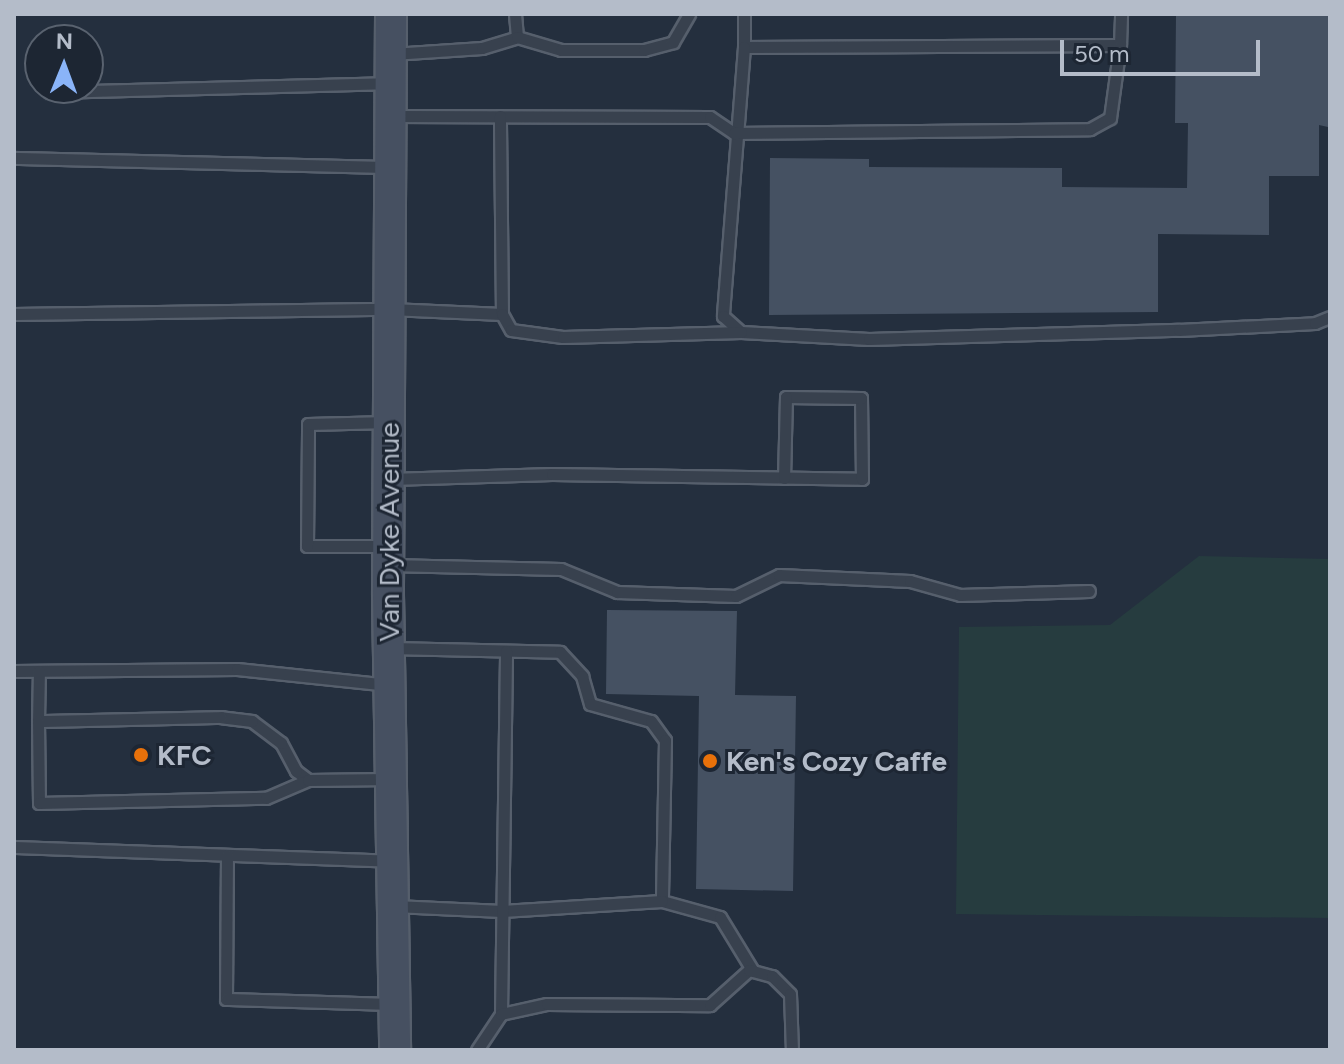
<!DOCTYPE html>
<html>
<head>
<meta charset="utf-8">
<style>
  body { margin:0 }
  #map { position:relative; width:1344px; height:1064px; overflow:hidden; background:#242f3e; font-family:Figtree,sans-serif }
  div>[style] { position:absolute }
  .green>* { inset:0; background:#263c3f }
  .building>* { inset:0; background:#455162 }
  .roads { filter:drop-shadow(2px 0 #565f6c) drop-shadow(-2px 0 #565f6c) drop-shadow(0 2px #565f6c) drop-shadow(0 -2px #565f6c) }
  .service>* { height:11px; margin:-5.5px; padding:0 5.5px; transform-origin:5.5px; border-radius:5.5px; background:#38414e }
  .secondary>* { height:30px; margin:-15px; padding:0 15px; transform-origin:15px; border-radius:15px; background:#465061 }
  .dots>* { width:22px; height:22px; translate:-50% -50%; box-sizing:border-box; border:4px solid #1d2633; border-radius:50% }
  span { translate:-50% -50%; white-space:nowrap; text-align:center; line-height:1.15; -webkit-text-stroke:6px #1d2633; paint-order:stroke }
  .street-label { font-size:28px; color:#b4bcc9 }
  .poi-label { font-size:28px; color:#b4bcc9; font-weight:700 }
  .left { translate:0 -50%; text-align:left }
  .frame { position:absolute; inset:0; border:16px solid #b4bcc9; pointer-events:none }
  .north { position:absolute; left:24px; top:24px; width:80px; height:80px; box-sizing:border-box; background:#1d2633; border:2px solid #59626f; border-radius:50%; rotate:1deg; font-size:22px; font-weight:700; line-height:32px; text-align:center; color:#b4bcc9 }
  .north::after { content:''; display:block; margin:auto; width:28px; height:36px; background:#8ab4f8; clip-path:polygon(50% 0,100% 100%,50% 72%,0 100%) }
  .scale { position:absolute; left:1060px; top:40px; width:200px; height:36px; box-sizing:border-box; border:4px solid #b4bcc9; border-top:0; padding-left:10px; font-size:24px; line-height:28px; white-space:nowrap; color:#b4bcc9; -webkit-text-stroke:6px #1d2633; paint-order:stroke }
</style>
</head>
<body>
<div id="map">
  <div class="green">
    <i style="clip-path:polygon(1199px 556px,1330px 559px,1330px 918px,956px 914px,959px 627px,1110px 625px)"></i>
  </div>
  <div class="building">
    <i style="clip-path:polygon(1176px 14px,1329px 14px,1328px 127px,1319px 125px,1319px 176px,1269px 176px,1269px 235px,1158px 234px,1158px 312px,769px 315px,770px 158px,869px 159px,869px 167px,1062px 168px,1062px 187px,1187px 188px,1188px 123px,1175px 123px)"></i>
    <i style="clip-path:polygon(607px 610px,737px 611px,735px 695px,796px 696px,793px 891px,696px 889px,699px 696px,606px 694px)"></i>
  </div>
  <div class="roads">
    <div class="service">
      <i style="left:515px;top:14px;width:23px;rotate:85deg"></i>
      <i style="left:744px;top:14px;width:33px;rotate:90deg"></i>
      <i style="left:744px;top:47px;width:376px;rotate:-0.3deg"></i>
      <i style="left:1120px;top:45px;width:31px;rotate:-88deg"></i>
      <i style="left:744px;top:47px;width:270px;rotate:94.5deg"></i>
      <i style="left:723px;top:316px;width:24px;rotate:42deg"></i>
      <i style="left:741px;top:332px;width:128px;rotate:3.1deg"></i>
      <i style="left:869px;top:339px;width:310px;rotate:-1.7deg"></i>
      <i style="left:1179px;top:330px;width:136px;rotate:-2.9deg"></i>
      <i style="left:1315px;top:323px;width:16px;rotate:-22deg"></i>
      <i style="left:392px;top:54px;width:90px;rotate:-3.8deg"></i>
      <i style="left:482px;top:48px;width:37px;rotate:-17deg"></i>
      <i style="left:517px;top:37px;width:46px;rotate:16.5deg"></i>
      <i style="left:561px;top:50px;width:83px"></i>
      <i style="left:644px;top:50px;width:30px;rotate:-15deg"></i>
      <i style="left:673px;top:42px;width:32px;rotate:-60deg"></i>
      <i style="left:49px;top:92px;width:339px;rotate:-1.5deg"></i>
      <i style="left:392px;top:116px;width:318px;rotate:0.2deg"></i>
      <i style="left:710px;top:117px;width:29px;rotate:34deg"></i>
      <i style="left:734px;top:133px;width:356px;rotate:-0.6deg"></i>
      <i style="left:1090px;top:129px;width:23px;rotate:-29deg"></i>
      <i style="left:1110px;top:118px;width:74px;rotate:-82.2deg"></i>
      <i style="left:14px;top:158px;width:376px;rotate:1.4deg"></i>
      <i style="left:14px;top:314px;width:376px;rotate:-0.8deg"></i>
      <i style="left:390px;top:309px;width:112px;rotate:2.6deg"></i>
      <i style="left:502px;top:314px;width:198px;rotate:-90.6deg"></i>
      <i style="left:502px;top:314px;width:18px;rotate:61deg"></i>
      <i style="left:511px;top:330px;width:52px;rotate:7.7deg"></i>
      <i style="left:563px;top:337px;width:178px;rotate:-1.6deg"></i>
      <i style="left:390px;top:479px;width:162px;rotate:-1.8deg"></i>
      <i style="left:552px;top:474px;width:310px;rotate:0.9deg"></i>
      <i style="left:862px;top:479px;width:81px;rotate:-90.7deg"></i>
      <i style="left:861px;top:398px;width:75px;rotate:-179.2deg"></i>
      <i style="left:786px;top:397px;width:81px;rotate:91.4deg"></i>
      <i style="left:386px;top:546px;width:79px;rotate:180deg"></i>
      <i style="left:307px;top:546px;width:122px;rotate:-89.5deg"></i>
      <i style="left:308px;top:424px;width:81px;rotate:-1.4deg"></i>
      <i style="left:389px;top:565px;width:172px;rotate:1.3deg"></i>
      <i style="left:561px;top:569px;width:61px;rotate:22.3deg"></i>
      <i style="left:617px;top:592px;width:119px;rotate:1.9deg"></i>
      <i style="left:736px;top:596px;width:48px;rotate:-26deg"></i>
      <i style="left:779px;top:575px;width:131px;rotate:2.6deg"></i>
      <i style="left:910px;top:581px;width:52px;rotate:15.6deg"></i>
      <i style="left:960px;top:595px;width:129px;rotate:-1.8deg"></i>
      <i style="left:390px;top:648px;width:170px;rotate:1.3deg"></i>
      <i style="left:560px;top:652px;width:33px;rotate:47deg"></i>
      <i style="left:582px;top:676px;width:29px;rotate:74deg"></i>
      <i style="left:590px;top:704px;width:63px;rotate:15.6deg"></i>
      <i style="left:651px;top:721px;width:24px;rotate:54deg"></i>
      <i style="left:665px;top:740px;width:161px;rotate:91.1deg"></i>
      <i style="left:662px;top:901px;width:60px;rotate:15.4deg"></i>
      <i style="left:720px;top:917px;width:63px;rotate:58.6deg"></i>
      <i style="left:14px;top:671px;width:223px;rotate:-0.5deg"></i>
      <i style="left:237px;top:669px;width:153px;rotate:6deg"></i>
      <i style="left:38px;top:721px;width:50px;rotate:-88.9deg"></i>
      <i style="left:308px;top:780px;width:15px;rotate:-143deg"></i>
      <i style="left:296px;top:771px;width:32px;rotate:-118deg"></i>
      <i style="left:281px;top:743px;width:36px;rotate:-143deg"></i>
      <i style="left:252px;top:721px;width:31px;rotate:-173deg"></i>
      <i style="left:221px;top:717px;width:183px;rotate:178.7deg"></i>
      <i style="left:38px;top:721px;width:82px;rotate:89.3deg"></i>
      <i style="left:39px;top:803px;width:227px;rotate:-1.3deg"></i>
      <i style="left:266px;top:798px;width:46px;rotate:-23.2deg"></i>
      <i style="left:308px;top:780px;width:82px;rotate:-0.7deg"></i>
      <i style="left:14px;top:847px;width:378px;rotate:2.1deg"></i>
      <i style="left:227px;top:855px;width:144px;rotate:90.4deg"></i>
      <i style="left:226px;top:999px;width:168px;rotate:1.7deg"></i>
      <i style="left:394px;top:906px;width:108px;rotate:2.7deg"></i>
      <i style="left:502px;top:911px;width:160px;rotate:-3.6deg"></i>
      <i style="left:501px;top:1014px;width:363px;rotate:-89.2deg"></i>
      <i style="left:477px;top:1050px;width:43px;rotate:-56.3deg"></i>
      <i style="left:501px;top:1014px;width:47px;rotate:-12.3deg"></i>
      <i style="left:547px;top:1004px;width:163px;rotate:0.4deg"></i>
      <i style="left:710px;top:1005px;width:52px;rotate:-41.9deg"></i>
      <i style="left:749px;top:970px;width:24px;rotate:15deg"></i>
      <i style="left:772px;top:976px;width:25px;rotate:45deg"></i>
      <i style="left:790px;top:994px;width:56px;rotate:88deg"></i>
    </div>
    <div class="secondary">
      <i style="left:391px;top:14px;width:581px;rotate:90.3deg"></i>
      <i style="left:388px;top:595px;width:455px;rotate:89.1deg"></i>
    </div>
  </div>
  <div class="dots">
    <i style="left:141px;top:755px;background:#e8710a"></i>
    <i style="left:710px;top:761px;background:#e8710a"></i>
  </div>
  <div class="street-label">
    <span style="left:389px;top:532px;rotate:-90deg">Van Dyke Avenue</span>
  </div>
  <div class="poi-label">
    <span class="left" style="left:157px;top:755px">KFC</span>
    <span class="left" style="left:726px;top:761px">Ken's Cozy Caffe</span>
  </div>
  <div class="frame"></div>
  <div class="north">N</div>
  <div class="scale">50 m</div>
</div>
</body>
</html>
